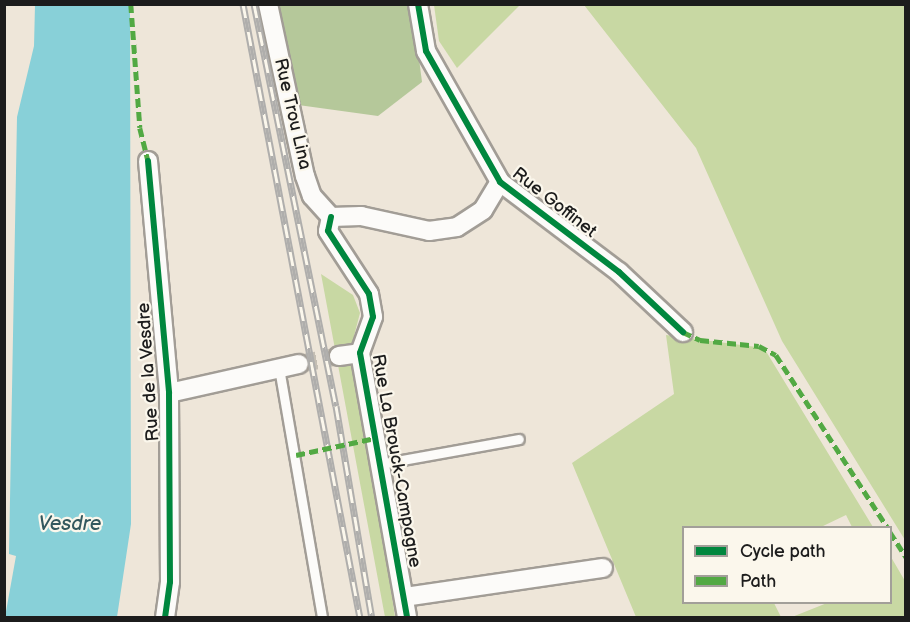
<!DOCTYPE html>
<html>
<head>
<meta charset="utf-8">
<style>
  body { margin:0 }
  #map { position:relative; width:910px; height:622px; overflow:hidden; background:#eee6d9; font-family:"Balsamiq Sans",sans-serif }
  div>[style] { position:absolute }
  .green>* { inset:0; background:#c8d8a3 }
  .forest>* { inset:0; background:#b5c89a }
  .water>* { inset:0; background:#88d0d8 }
  .minor-tunnel>* { height:18px; margin-top:-9px; transform-origin:0; background:repeating-linear-gradient(90deg,#c4beb3 0 18px,transparent 0 27px) }
  .roads { filter:drop-shadow(2px 0 #a29d96) drop-shadow(-2px 0 #a29d96) drop-shadow(0 2px #a29d96) drop-shadow(0 -2px #a29d96) }
  .service>* { height:9px; margin:-4.5px; padding:0 4.5px; transform-origin:4.5px; border-radius:4.5px; background:#fcfbf9 }
  .minor>* { height:18px; margin:-9px; padding:0 9px; transform-origin:9px; border-radius:9px; background:#fcfbf9 }
  .rail>* { height:7px; margin-top:-3.5px; transform-origin:0; background:repeating-linear-gradient(90deg,#fbf7ec 0 14px,#afaeac 0 28px); box-sizing:border-box; border-block:2px solid #afaeac }
  .quiet>* { height:4.5px; margin-top:-2.25px; transform-origin:0; background:repeating-linear-gradient(90deg,#52a943 0 9px,transparent 0 13.5px) }
  .cycleway>* { height:6px; margin:-3px; padding:0 3px; transform-origin:3px; border-radius:3px; background:#00873e }
  span { translate:-50% -50%; white-space:nowrap; text-align:center; line-height:1.15; -webkit-text-stroke:4.5px #fbf7ec; paint-order:stroke }
  .street-label { font-size:18px; color:#1c1c1c }
  .water-label { font-size:20px; color:#33585e; font-style:italic }
  .frame { position:absolute; inset:0; border:6px solid #1c1c1c; pointer-events:none }
  .legend { position:absolute; left:682px; top:526px; width:210px; height:78px; box-sizing:border-box; background:#fbf7ec; border:2px solid #a29f99; margin:0; padding:8px 10px; list-style:none; font-size:18px; color:#1c1c1c }
  .legend li { display:flex; align-items:center; gap:12px; height:30px }
  .legend b { width:30px; border:2px solid #a29f99 }
</style>
</head>
<body>
<div id="map">
  <div class="green">
    <i style="clip-path:polygon(434px 5px,434px 4px,520px 5px,457px 68px,439px 41px)"></i>
    <i style="clip-path:polygon(584px 5px,905px 5px,905px 540px,782px 341px,696px 148px)"></i>
    <i style="clip-path:polygon(321px 274px,353px 295px,360px 313px,354px 336px,395px 617px,385px 617px)"></i>
    <i style="clip-path:polygon(666px 335px,764px 348px,873px 527px,852px 527px,846px 515px,821px 527px,684px 528px,684px 602px,774px 603px,781px 617px,636px 617px,572px 463px,674px 394px)"></i>
    <i style="clip-path:polygon(891px 557px,905px 581px,905px 617px,792px 617px,827px 603px,890px 602px)"></i>
  </div>
  <div class="forest">
    <i style="clip-path:polygon(269px 5px,412px 5px,422px 82px,378px 116px,291px 104px)"></i>
  </div>
  <div class="water">
    <i style="clip-path:polygon(35px 5px,130px 5px,131px 524px,117px 617px,5px 617px,16px 556px,9px 554px,17px 117px,34px 46px)"></i>
  </div>
  <div class="minor-tunnel">
    <i style="left:299px;top:364px;width:41px;rotate:-11.3deg"></i>
  </div>
  <div class="roads">
    <div class="service">
      <i style="left:279px;top:368px;width:254px;rotate:80.2deg"></i>
      <i style="left:380px;top:464px;width:141px;rotate:-10.2deg"></i>
    </div>
    <div class="minor">
      <i style="left:268px;top:4px;width:176px;rotate:77.9deg"></i>
      <i style="left:305px;top:176px;width:21px;rotate:71deg"></i>
      <i style="left:312px;top:196px;width:28px;rotate:48deg"></i>
      <i style="left:418px;top:4px;width:48px;rotate:80.3deg"></i>
      <i style="left:426px;top:51px;width:150px;rotate:60.5deg"></i>
      <i style="left:500px;top:182px;width:149px;rotate:37.1deg"></i>
      <i style="left:619px;top:272px;width:88px;rotate:43.2deg"></i>
      <i style="left:148px;top:161px;width:233px;rotate:84.8deg"></i>
      <i style="left:169px;top:393px;width:189px;rotate:89.7deg"></i>
      <i style="left:170px;top:582px;width:36px;rotate:98deg"></i>
      <i style="left:331px;top:217px;width:14px;rotate:102deg"></i>
      <i style="left:328px;top:231px;width:75px;rotate:56.9deg"></i>
      <i style="left:369px;top:294px;width:23px;rotate:80deg"></i>
      <i style="left:373px;top:317px;width:38px;rotate:110deg"></i>
      <i style="left:360px;top:353px;width:269px;rotate:79.9deg"></i>
      <i style="left:331px;top:217px;width:30px;rotate:-2deg"></i>
      <i style="left:361px;top:216px;width:70px;rotate:12.4deg"></i>
      <i style="left:429px;top:231px;width:28px;rotate:-8deg"></i>
      <i style="left:457px;top:227px;width:31px;rotate:-33deg"></i>
      <i style="left:483px;top:210px;width:33px;rotate:-59deg"></i>
      <i style="left:339px;top:356px;width:21px;rotate:-8deg"></i>
      <i style="left:169px;top:393px;width:133px;rotate:-12.6deg"></i>
      <i style="left:404px;top:597px;width:201px;rotate:-8.3deg"></i>
    </div>
  </div>
  <div class="rail">
    <i style="left:243px;top:4px;width:625px;rotate:79.21deg"></i>
    <i style="left:254px;top:4px;width:410px;rotate:78.5deg"></i>
    <i style="left:336px;top:406px;width:215px;rotate:80.4deg"></i>
  </div>
  <div class="quiet">
    <i style="left:131px;top:4px;width:124px;rotate:85.8deg"></i>
    <i style="left:140px;top:128px;width:34px;rotate:76deg"></i>
    <i style="left:683px;top:332px;width:19px;rotate:25deg"></i>
    <i style="left:700px;top:340px;width:59px;rotate:5.8deg"></i>
    <i style="left:759px;top:346px;width:19px;rotate:28deg"></i>
    <i style="left:776px;top:355px;width:206px;rotate:57.1deg"></i>
    <i style="left:296px;top:455px;width:81px;rotate:-12.1deg"></i>
    <i style="left:890px;top:532px;width:30px;rotate:57deg"></i>
  </div>
  <div class="cycleway">
    <i style="left:418px;top:4px;width:48px;rotate:80.3deg"></i>
    <i style="left:426px;top:51px;width:150px;rotate:60.5deg"></i>
    <i style="left:500px;top:182px;width:149px;rotate:37.1deg"></i>
    <i style="left:619px;top:272px;width:88px;rotate:43.2deg"></i>
    <i style="left:148px;top:161px;width:233px;rotate:84.8deg"></i>
    <i style="left:169px;top:393px;width:189px;rotate:89.7deg"></i>
    <i style="left:170px;top:582px;width:36px;rotate:98deg"></i>
    <i style="left:331px;top:217px;width:14px;rotate:102deg"></i>
    <i style="left:328px;top:231px;width:75px;rotate:56.9deg"></i>
    <i style="left:369px;top:294px;width:23px;rotate:80deg"></i>
    <i style="left:373px;top:317px;width:38px;rotate:110deg"></i>
    <i style="left:360px;top:353px;width:269px;rotate:79.9deg"></i>
  </div>
  <div class="street-label">
    <span style="left:292px;top:114px;rotate:77deg">Rue Trou Lina</span>
    <span style="left:554px;top:203px;rotate:38deg">Rue Goffinet</span>
    <span style="left:149px;top:372px;rotate:-94deg">Rue de la Vesdre</span>
    <span style="left:396px;top:461px;rotate:80deg">Rue La Brouck-Campagne</span>
  </div>
  <div class="water-label">
    <span style="left:70px;top:524px">Vesdre</span>
  </div>
  <div class="frame"></div>
  <ul class="legend">
  <li><b style="height:8px;background:#00873e"></b>Cycle path</li>
  <li><b style="height:8px;background:#52a943"></b>Path</li>
  </ul>
</div>
</body>
</html>
